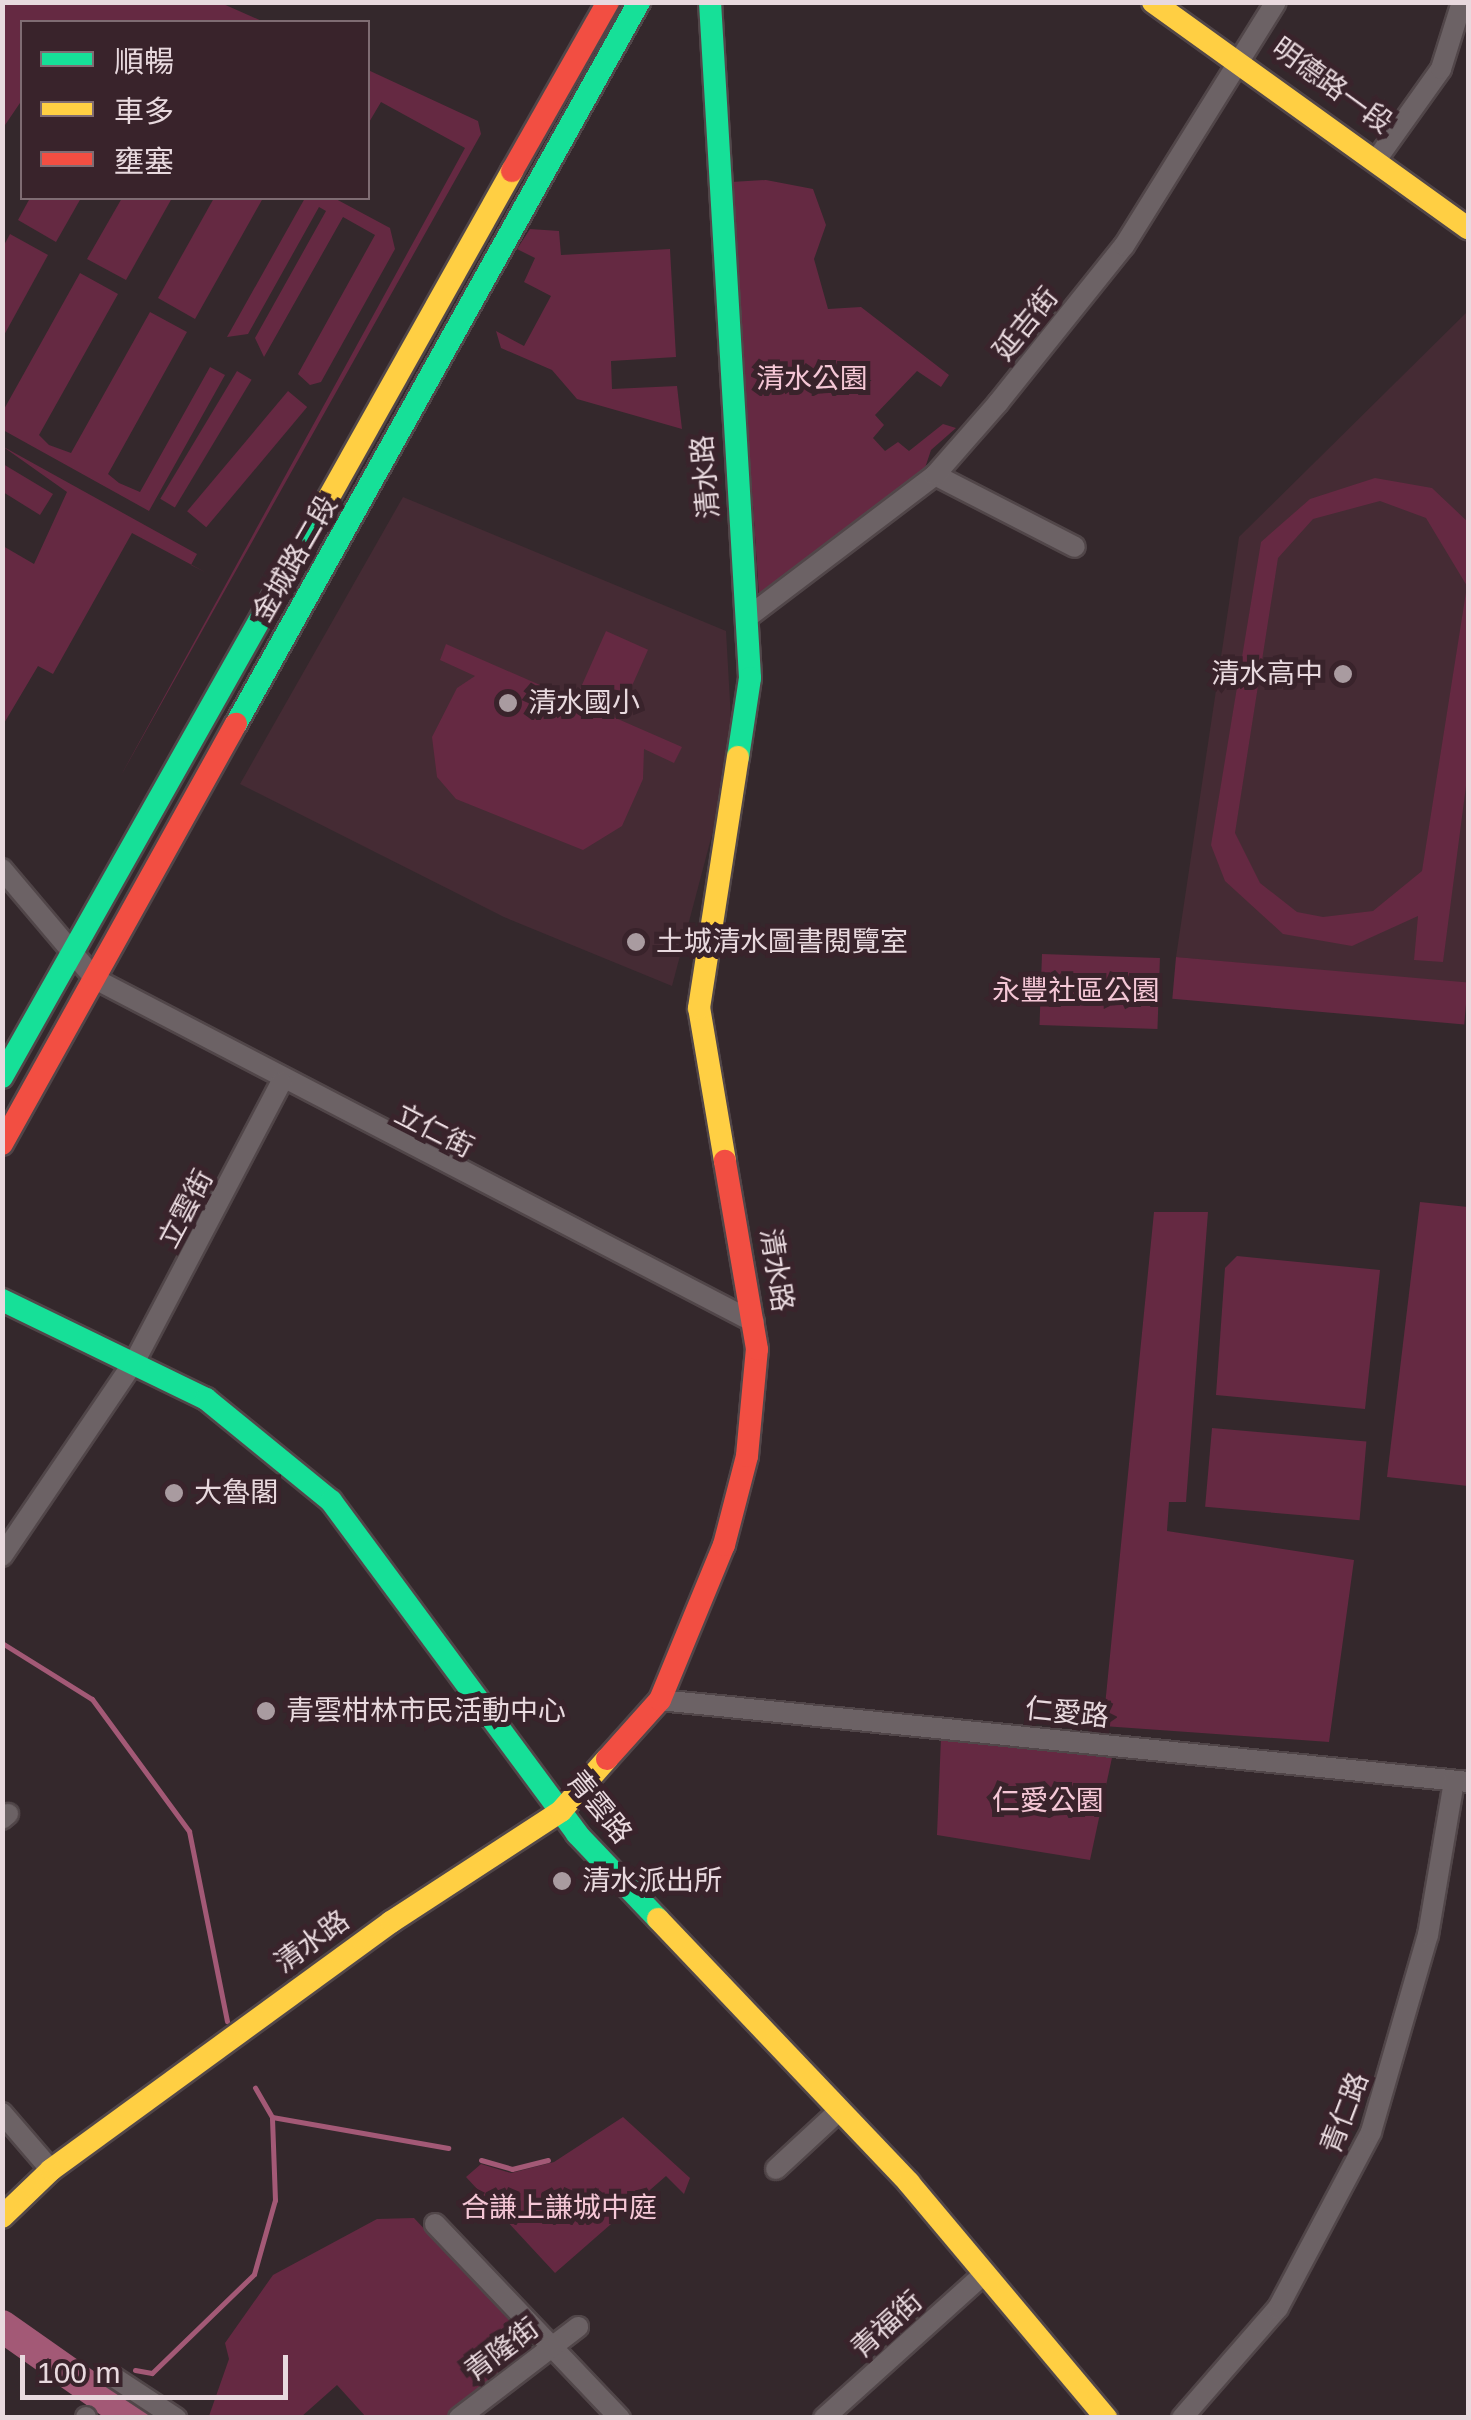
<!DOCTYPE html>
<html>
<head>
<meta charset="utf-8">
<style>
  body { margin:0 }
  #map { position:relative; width:1471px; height:2420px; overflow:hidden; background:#34282c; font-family:Helvetica,"Noto Sans TC",sans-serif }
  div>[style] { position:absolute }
  .built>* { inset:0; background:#452b34 }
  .green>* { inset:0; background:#652942; transform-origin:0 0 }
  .stream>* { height:5px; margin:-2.5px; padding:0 2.5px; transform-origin:2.5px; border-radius:2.5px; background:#a35976 }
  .river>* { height:32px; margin:-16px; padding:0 16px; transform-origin:16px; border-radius:16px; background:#a35976 }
  .roads { filter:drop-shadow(2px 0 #514649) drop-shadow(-2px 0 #514649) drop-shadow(0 2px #514649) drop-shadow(0 -2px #514649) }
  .street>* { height:20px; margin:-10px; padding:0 10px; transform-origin:10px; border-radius:10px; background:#6c6265 }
  .fast>* { height:22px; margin:-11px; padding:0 11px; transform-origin:11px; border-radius:11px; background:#16e098 }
  .slow>* { height:22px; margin:-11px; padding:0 11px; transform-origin:11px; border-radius:11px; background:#ffcf43 }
  .jam>* { height:22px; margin:-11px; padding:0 11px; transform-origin:11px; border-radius:11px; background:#f24e42 }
  .dots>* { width:28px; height:28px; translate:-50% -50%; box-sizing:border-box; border:5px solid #39232b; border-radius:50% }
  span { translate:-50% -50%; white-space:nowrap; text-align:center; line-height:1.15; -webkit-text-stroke:10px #39232b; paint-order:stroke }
  .street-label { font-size:28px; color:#e8d9de }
  .park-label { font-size:28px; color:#f5c7d6 }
  .poi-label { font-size:28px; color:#e8d9de }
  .right { translate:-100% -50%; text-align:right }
  .left { translate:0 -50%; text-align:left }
  .frame { position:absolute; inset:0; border:5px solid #e8d9de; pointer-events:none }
  .legend { position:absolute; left:20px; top:20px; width:350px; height:180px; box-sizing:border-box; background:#39232b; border:2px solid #7f6c73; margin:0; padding:12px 18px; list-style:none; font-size:30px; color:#e8d9de }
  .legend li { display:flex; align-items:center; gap:20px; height:50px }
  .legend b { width:50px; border:2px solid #7f6c73 }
  .scale { position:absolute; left:20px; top:2355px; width:268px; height:45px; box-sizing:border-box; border:5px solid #e8d9de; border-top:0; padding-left:12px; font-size:30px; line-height:35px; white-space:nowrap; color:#e8d9de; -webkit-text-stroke:8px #39232b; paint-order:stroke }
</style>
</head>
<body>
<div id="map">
  <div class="built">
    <i style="clip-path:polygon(1468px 311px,1468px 985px,1176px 957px,1239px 537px)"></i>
    <i style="clip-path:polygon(403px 497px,726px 631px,733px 755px,672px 986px,504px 917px,240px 784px)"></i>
  </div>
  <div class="green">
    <i style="clip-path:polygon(2px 3px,221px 3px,264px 22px,22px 22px,22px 100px,3px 128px)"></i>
    <i style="clip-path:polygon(368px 70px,478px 121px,481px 134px,119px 779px,465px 148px,381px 102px,368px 124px)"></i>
    <i style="clip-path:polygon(766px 180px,813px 189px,826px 225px,814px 259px,828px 309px,861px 307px,949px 375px,941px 387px,917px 371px,875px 415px,884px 425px,873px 438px,885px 451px,898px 442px,909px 451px,943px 424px,956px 428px,931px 450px,924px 471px,759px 594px,731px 182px)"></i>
    <i style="clip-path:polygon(30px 198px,81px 198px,56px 242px,18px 220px)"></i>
    <i style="clip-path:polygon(122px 198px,172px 198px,126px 280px,87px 259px)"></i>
    <i style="clip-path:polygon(214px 198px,263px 198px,195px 319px,158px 298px)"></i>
    <i style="clip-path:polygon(305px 198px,334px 198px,390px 228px,395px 249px,321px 382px,310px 385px,298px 374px,375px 235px,343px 217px,264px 357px,255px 338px,326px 211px,319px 207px,248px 334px,227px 337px)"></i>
    <i style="clip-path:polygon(530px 229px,559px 231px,561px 255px,670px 249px,676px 357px,611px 361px,612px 389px,677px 386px,682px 429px,577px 399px,552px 370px,501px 348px,496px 331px,524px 346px,551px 296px,524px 282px,535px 258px,517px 249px)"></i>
    <i style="clip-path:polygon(10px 234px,48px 255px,3px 337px,3px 247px)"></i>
    <i style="clip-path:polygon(80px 273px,118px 294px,39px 435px,49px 445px,71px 453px,150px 312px,187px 332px,108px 474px,119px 483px,140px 492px,210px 367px,225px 375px,149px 511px,3px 430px,3px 411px)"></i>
    <i style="left:237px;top:371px;width:17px;height:149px;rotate:31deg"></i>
    <i style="left:288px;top:391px;width:25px;height:157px;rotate:40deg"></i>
    <i style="clip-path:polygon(2px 446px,197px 554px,191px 565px,205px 572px,132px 533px,53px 674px,38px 666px,3px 725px,3px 546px,34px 564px,67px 492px)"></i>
    <i style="clip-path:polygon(3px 464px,53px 494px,40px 515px,3px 492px)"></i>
    <i style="clip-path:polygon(evenodd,1375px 478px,1432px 488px,1468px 522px,1468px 771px,1443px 962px,1414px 960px,1418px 916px,1352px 946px,1283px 934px,1225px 881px,1211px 845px,1261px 542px,1310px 499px,1375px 478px,1380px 501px,1426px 518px,1467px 586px,1422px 871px,1373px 911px,1323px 917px,1297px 912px,1260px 883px,1235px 833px,1278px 558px,1313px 519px,1380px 501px)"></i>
    <i style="left:606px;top:631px;width:46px;height:64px;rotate:24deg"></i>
    <i style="clip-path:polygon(446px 644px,682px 747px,674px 763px,644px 749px,643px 779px,622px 826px,583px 850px,456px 799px,437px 777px,432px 737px,457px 688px,475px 676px,440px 660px)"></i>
    <i style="left:1042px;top:954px;width:118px;height:71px;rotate:2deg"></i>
    <i style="left:1176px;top:957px;width:293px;height:42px;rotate:5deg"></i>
    <i style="clip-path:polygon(1420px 1202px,1468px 1207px,1468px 1486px,1387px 1477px)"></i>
    <i style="clip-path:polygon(1154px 1212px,1208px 1212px,1186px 1502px,1169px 1502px,1167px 1531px,1354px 1560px,1329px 1742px,1103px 1726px)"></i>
    <i style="clip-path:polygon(1237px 1256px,1380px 1270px,1365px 1409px,1216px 1395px,1225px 1268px)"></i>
    <i style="left:1212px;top:1428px;width:155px;height:79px;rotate:5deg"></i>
    <i style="clip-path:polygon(941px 1738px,1113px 1753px,1090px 1860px,937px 1835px)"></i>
    <i style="clip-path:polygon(623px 2117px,690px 2178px,684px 2194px,666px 2176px,555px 2273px,466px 2177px,481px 2164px,511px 2173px,554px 2162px)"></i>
    <i style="clip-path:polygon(414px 2218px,529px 2341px,526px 2354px,450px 2417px,366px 2417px,337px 2385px,301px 2417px,209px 2416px,229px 2359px,225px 2343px,273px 2275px,377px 2219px)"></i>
  </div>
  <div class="stream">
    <i style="left:2px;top:1643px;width:106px;rotate:31.9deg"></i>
    <i style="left:92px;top:1699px;width:164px;rotate:53.7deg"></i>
    <i style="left:189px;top:1831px;width:194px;rotate:78.7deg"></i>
    <i style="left:272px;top:2117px;width:179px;rotate:10deg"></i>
    <i style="left:481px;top:2160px;width:32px;rotate:16deg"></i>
    <i style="left:512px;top:2169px;width:37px;rotate:-14deg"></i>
    <i style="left:135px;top:2370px;width:17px;rotate:10deg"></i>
    <i style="left:152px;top:2373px;width:142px;rotate:-44.1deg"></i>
    <i style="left:254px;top:2274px;width:77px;rotate:-74.2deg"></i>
    <i style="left:275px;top:2200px;width:83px;rotate:-92.1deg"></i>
    <i style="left:272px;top:2117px;width:34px;rotate:-120deg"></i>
  </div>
  <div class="river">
    <i style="left:2px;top:2326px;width:160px;rotate:35.1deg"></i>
  </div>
  <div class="roads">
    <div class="street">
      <i style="left:1379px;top:156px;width:107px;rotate:-54.5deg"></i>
      <i style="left:1441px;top:69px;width:70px;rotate:-72.6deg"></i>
      <i style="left:935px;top:475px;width:157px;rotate:27.2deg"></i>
      <i style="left:748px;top:617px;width:235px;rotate:-37.2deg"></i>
      <i style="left:935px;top:475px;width:96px;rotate:-48.8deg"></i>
      <i style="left:998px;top:403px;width:201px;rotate:-51.3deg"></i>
      <i style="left:1124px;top:246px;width:287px;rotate:-58.1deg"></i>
      <i style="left:2px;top:869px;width:144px;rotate:49.8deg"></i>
      <i style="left:95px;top:979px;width:743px;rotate:27.5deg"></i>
      <i style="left:2px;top:1556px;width:238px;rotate:-55.8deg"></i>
      <i style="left:136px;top:1359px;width:312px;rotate:-62.3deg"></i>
      <i style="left:660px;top:1700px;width:812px;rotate:5.79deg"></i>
      <i style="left:2px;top:1819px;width:8px;rotate:-40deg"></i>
      <i style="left:2px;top:2113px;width:75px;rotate:49.3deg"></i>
      <i style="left:776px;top:2169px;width:87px;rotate:-42.7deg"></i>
      <i style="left:435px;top:2224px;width:268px;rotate:46.4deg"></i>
      <i style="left:112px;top:2376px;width:77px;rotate:33.3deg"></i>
      <i style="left:86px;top:2417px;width:1px;rotate:90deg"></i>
      <i style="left:459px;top:2418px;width:150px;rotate:-37.4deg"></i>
      <i style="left:824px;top:2418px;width:217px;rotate:-42deg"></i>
      <i style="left:1182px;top:2418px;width:146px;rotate:-48.9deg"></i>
      <i style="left:1278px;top:2308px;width:199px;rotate:-62.1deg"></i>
      <i style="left:1371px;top:2132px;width:205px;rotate:-73.9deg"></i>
      <i style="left:1428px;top:1935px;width:156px;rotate:-80.4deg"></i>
    </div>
    <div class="fast">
      <i style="left:710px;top:2px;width:677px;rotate:86.61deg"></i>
      <i style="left:750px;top:678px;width:80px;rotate:98.6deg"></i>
      <i style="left:236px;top:724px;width:827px;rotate:-60.83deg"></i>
      <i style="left:2px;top:1077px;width:656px;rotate:-60.58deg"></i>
      <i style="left:2px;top:1300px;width:227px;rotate:25.9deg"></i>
      <i style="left:206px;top:1399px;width:161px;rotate:39.2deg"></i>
      <i style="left:331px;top:1501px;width:414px;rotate:53.5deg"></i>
      <i style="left:577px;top:1834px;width:117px;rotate:46.4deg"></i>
    </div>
    <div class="slow">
      <i style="left:1153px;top:2px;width:388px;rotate:35.7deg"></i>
      <i style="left:324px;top:506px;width:384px;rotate:-60.7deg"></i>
      <i style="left:725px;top:1161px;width:155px;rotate:-99.6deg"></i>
      <i style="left:699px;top:1008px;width:254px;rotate:-81.2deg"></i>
      <i style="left:658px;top:1919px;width:364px;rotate:46.4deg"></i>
      <i style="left:909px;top:2183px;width:307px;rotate:50deg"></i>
      <i style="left:2px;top:2217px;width:68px;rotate:-43.8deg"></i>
      <i style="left:51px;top:2170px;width:421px;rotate:-36.1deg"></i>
      <i style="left:391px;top:1922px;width:203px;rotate:-33.1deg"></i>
      <i style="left:561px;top:1811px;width:69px;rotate:-48.5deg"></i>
    </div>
    <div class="jam">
      <i style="left:512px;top:171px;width:194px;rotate:-60.4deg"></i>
      <i style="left:2px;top:1144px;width:481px;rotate:-60.9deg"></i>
      <i style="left:607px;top:1759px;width:79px;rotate:-48.1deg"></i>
      <i style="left:660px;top:1700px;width:168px;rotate:-67.6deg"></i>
      <i style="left:724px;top:1545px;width:92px;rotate:-75.5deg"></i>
      <i style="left:747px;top:1456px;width:107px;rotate:-84.7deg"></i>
      <i style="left:757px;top:1349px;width:191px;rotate:-99.7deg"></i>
    </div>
  </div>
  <div class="dots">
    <i style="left:1343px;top:674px;background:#a99ba0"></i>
    <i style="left:508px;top:703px;background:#a99ba0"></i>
    <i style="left:636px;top:942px;background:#a99ba0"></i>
    <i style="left:174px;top:1493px;background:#a99ba0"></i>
    <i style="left:266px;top:1711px;background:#a99ba0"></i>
    <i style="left:562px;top:1881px;background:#a99ba0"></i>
  </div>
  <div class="street-label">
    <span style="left:1332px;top:86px;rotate:36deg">明德路一段</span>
    <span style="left:1026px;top:324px;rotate:-51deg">延吉街</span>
    <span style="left:706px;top:477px;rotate:-95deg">清水路</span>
    <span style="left:295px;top:559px;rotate:-60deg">金城路二段</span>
    <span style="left:434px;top:1131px;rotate:27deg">立仁街</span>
    <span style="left:186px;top:1209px;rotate:-62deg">立雲街</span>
    <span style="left:776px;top:1270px;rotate:81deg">清水路</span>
    <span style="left:1067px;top:1713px;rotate:6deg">仁愛路</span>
    <span style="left:599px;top:1807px;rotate:51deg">青雲路</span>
    <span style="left:312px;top:1942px;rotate:-36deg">清水路</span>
    <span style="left:1345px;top:2113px;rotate:-69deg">青仁路</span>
    <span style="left:887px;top:2325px;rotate:-42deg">青福街</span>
    <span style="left:502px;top:2350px;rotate:-37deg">青隆街</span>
  </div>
  <div class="park-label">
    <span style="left:812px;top:379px">清水公園</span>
    <span style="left:1076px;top:991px">永豐社區公園</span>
    <span style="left:1048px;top:1801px">仁愛公園</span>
    <span style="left:559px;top:2208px">合謙上謙城中庭</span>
  </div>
  <div class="poi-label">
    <span class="right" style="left:1323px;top:674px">清水高中</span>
    <span class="left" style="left:528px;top:703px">清水國小</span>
    <span class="left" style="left:656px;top:942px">土城清水圖書閱覽室</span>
    <span class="left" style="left:194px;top:1493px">大魯閣</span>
    <span class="left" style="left:286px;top:1711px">青雲柑林市民活動中心</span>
    <span class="left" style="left:582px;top:1881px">清水派出所</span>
  </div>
  <div class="frame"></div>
  <ul class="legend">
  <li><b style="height:12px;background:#16e098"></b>順暢</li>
  <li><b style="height:12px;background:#ffcf43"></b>車多</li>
  <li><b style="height:12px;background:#f24e42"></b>壅塞</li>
  </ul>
  <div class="scale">100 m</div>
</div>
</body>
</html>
